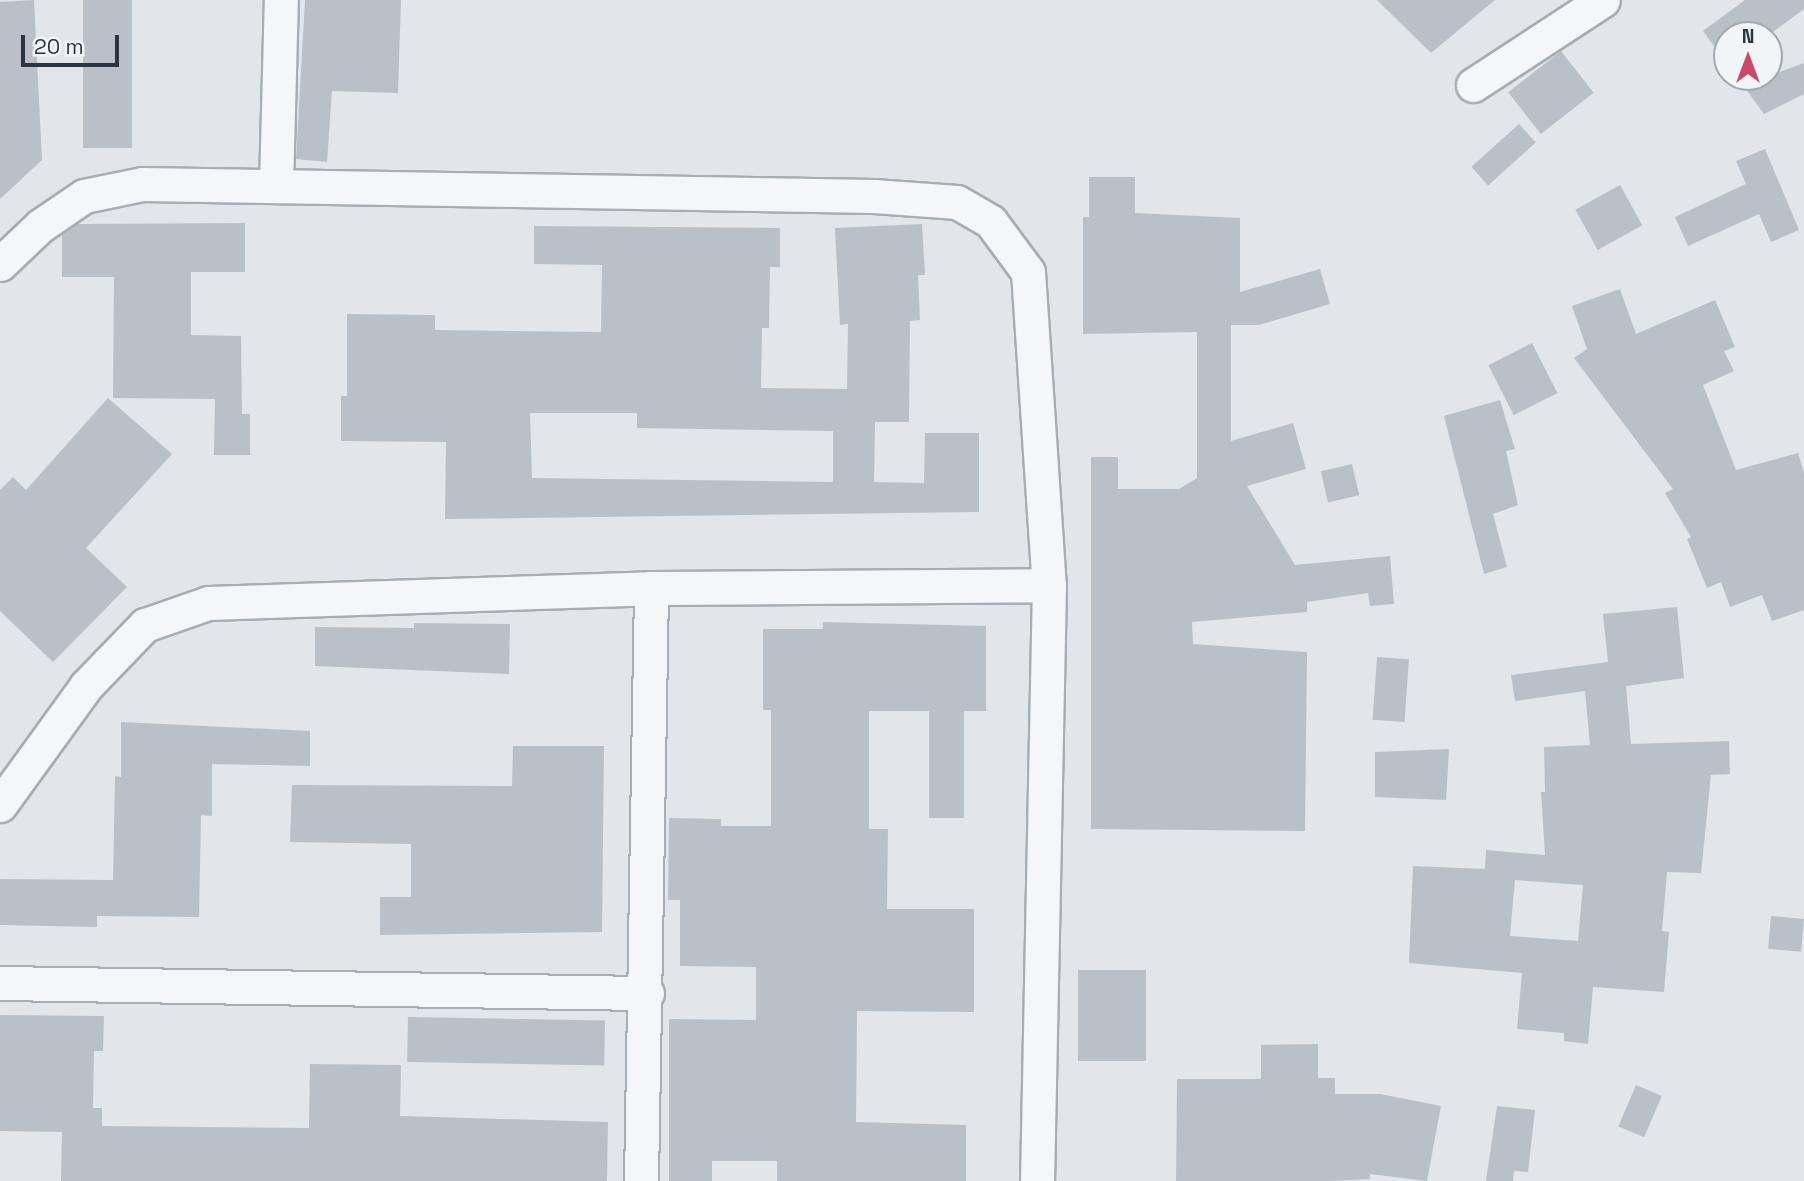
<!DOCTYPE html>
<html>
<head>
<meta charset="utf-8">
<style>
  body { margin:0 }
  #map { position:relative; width:1804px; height:1181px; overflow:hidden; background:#e2e6ea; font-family:"Space Grotesk",sans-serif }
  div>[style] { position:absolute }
  .building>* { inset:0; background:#b9c0c7; transform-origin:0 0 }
  .roads { filter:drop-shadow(2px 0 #a7adb4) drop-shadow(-2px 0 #a7adb4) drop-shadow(0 2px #a7adb4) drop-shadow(0 -2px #a7adb4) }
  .street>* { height:33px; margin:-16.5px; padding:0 16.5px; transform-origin:16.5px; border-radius:16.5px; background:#f5f6f9 }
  span { translate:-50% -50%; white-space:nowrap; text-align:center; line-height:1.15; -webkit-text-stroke:6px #f2f5f8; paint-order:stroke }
  .north { position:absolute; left:1713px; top:21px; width:70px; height:70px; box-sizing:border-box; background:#f2f5f8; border:2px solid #a2a8af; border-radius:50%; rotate:0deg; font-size:19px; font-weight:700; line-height:28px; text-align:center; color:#2a3542 }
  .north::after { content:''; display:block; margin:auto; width:24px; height:32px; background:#ce4869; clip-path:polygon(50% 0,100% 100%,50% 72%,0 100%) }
  .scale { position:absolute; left:21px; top:35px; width:98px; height:32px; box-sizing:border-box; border:4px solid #2a3542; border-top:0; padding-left:9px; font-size:21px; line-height:24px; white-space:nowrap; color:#2a3542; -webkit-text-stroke:5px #f2f5f8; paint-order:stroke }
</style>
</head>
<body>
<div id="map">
  <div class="building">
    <i style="clip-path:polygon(34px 0,42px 160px,0 199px,0 2px)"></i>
    <i style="left:83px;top:0;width:49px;height:148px"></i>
    <i style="clip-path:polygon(305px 0,401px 0,398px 93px,332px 91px,327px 162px,296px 159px)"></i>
    <i style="clip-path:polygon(1377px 0,1495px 0,1431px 53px)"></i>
    <i style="clip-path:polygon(1745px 0,1804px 0,1804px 9px,1769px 35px,1727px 35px,1727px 64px,1703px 31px)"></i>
    <i style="left:1561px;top:51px;width:53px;height:67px;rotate:52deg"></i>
    <i style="clip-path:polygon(1804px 63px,1804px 94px,1764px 114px,1743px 85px)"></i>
    <i style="left:1519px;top:124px;width:25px;height:64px;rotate:48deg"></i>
    <i style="clip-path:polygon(1765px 149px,1799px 230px,1771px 242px,1759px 214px,1688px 246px,1675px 217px,1746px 184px,1736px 161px)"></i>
    <i style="clip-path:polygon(1089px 177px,1135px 177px,1135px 213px,1240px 218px,1240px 292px,1320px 269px,1330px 304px,1259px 325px,1231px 325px,1231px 441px,1293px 423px,1306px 469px,1247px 486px,1295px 565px,1390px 556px,1394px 604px,1370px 606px,1368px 593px,1307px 602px,1307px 612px,1192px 622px,1193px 644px,1307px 652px,1305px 831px,1091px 829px,1091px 457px,1118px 457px,1118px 489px,1179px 489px,1197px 478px,1197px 332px,1083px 334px,1083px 217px,1089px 217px)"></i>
    <i style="left:1620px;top:185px;width:46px;height:51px;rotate:61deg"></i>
    <i style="clip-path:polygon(245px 223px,245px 272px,191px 272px,191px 335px,241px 336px,242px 414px,250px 414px,250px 455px,214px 455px,215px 399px,113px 398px,114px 277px,62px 277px,62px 234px,78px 224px)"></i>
    <i style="clip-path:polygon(evenodd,922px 224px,925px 275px,918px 275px,920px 320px,910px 321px,909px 422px,875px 422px,874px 482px,924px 483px,925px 433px,979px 433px,979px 512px,445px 519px,446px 442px,341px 441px,341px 396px,347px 396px,347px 314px,435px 315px,435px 330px,601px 332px,602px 265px,534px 264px,534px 226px,780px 228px,780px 267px,770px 267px,769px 328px,762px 328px,761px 388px,847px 389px,848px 324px,840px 325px,835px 228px,922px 224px,530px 413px,637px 413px,637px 428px,833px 431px,833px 482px,532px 478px,530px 413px)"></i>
    <i style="clip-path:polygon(1620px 289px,1636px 334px,1715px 300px,1735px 347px,1724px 351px,1734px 371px,1703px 385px,1736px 470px,1798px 453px,1804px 473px,1804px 610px,1772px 621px,1762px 595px,1730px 607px,1721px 582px,1707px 588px,1687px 539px,1691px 537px,1665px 493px,1673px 489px,1574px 358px,1587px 349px,1572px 306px)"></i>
    <i style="left:1532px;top:343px;width:56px;height:49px;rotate:63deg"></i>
    <i style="clip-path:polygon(108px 398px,172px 454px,86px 548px,127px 587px,53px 662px,0 611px,0 490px,13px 477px,26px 490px)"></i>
    <i style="clip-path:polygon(1500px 400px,1515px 449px,1506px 451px,1518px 505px,1493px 514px,1507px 567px,1484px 574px,1444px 416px)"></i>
    <i style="left:1352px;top:464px;width:32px;height:32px;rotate:77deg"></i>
    <i style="clip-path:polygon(evenodd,1677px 607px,1684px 678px,1626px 686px,1631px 744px,1729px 741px,1730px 774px,1711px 775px,1701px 873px,1667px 872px,1662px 931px,1669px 932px,1664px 992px,1593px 987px,1588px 1044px,1564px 1041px,1564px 1033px,1517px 1029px,1522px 973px,1409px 963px,1413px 866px,1485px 869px,1486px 850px,1545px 855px,1541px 792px,1545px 792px,1544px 747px,1590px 745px,1585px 691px,1515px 701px,1511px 675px,1608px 662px,1603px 614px,1677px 607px,1515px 880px,1583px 885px,1578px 941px,1510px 936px,1515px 880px)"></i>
    <i style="clip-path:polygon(823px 622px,986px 626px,986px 711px,964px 711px,964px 818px,929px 818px,929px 711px,869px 711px,869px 829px,888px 829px,887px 909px,974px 909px,974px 1012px,857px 1011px,856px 1122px,966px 1125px,966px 1181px,777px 1181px,777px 1161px,712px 1161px,712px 1181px,669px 1181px,669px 1019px,756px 1020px,756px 967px,680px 966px,680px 900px,668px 900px,669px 818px,721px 819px,721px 826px,771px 826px,771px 710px,763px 710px,763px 629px,823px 629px)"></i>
    <i style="clip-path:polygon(414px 623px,510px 624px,509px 674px,315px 666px,315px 627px,414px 628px)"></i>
    <i style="left:1377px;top:657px;width:32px;height:63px;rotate:4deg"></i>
    <i style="clip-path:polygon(121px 722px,310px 731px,310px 766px,212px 764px,212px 816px,201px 815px,199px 917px,97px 916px,97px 927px,0 925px,0 879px,113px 880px,115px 776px,121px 777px)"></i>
    <i style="clip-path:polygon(513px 746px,604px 746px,602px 932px,380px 935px,380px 897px,411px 897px,411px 844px,290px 842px,292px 785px,512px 786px)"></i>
    <i style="clip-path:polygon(1449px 749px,1446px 800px,1375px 797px,1375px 752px)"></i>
    <i style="left:1771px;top:916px;width:33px;height:33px;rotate:5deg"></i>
    <i style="left:1078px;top:970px;width:68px;height:91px"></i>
    <i style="clip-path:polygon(0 1015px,104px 1016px,103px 1051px,94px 1051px,93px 1108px,102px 1108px,102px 1126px,309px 1128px,310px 1064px,401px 1065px,400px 1116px,608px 1122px,607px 1181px,61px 1181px,62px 1132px,0 1131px)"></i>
    <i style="left:408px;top:1017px;width:197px;height:45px;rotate:1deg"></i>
    <i style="clip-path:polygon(1318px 1044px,1318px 1078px,1335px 1078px,1335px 1094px,1380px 1094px,1441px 1106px,1427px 1181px,1370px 1174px,1370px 1179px,1329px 1181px,1176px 1181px,1177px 1079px,1261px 1079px,1261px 1045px)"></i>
    <i style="left:1636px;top:1085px;width:28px;height:45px;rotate:23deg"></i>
    <i style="clip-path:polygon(1497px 1106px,1535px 1110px,1528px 1172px,1514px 1171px,1513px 1181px,1486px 1181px)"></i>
  </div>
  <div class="roads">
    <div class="street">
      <i style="left:1473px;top:85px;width:155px;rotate:-33.2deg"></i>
      <i style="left:276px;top:186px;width:186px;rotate:-88.5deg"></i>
      <i style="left:0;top:264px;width:55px;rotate:-43.5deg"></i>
      <i style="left:40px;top:226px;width:53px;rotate:-34.3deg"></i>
      <i style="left:84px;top:196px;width:59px;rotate:-11.7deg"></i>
      <i style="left:142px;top:184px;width:732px;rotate:0.94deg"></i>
      <i style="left:874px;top:196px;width:83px;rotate:4.1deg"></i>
      <i style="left:957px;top:202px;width:39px;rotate:30deg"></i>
      <i style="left:991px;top:222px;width:62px;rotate:53.5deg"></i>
      <i style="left:1028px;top:272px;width:314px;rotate:86.2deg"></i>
      <i style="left:1049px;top:585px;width:596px;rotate:91.15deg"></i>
      <i style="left:0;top:805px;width:147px;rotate:-54.1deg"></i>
      <i style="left:86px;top:686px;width:85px;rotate:-46deg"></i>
      <i style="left:145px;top:625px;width:67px;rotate:-19.2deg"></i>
      <i style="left:208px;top:603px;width:443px;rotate:-1.9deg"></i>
      <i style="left:651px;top:588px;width:398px;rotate:-0.4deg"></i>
      <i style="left:0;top:983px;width:647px;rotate:0.89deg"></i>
      <i style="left:641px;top:1181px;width:593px;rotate:-89.03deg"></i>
    </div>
  </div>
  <div class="north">N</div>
  <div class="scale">20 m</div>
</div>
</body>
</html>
